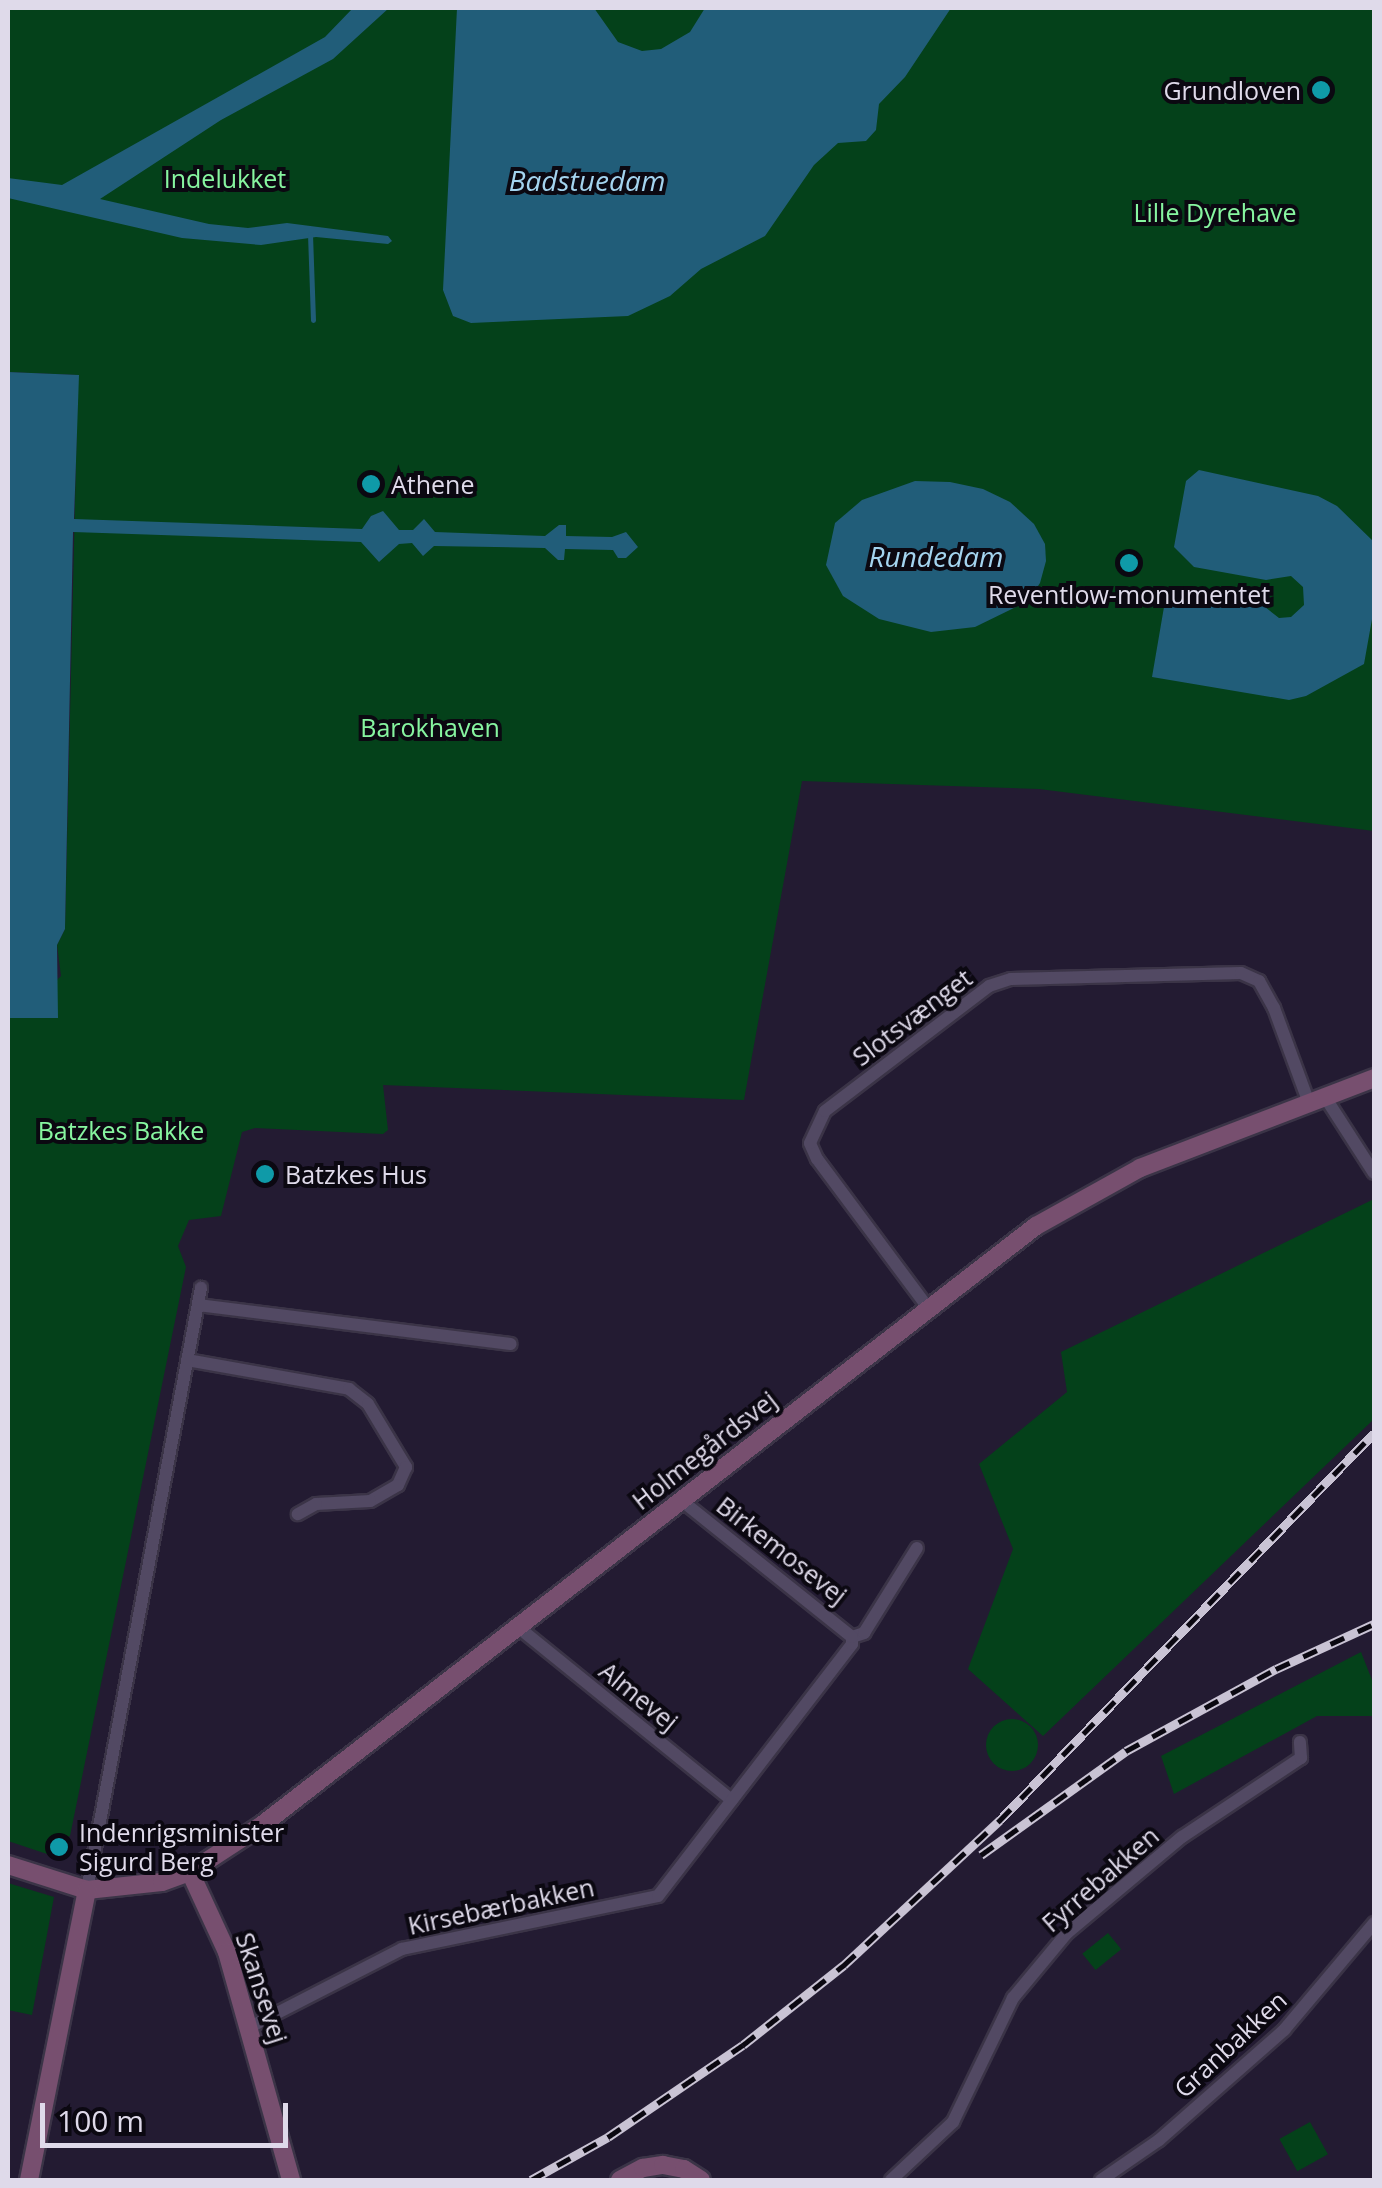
<!DOCTYPE html>
<html>
<head>
<meta charset="utf-8">
<style>
  body { margin:0 }
  #map { position:relative; width:1382px; height:2188px; overflow:hidden; background:#231b32; font-family:"Open Sans",sans-serif }
  div>[style] { position:absolute }
  .green>* { inset:0; background:#04411a; transform-origin:0 0 }
  .round { border-radius:50% }
  .water>* { inset:0; background:#215d79 }
  .stream>* { height:5px; margin:-2.5px; padding:0 2.5px; transform-origin:2.5px; border-radius:2.5px; background:#215d79 }
  .roads { filter:drop-shadow(2px 0 #3b3447) drop-shadow(-2px 0 #3b3447) drop-shadow(0 2px #3b3447) drop-shadow(0 -2px #3b3447) }
  .street>* { height:12px; margin:-6px; padding:0 6px; transform-origin:6px; border-radius:6px; background:#524963 }
  .secondary>* { height:18px; margin:-9px; padding:0 9px; transform-origin:9px; border-radius:9px; background:#774f6f }
  .rail>* { height:9px; margin-top:-4.5px; transform-origin:0; background:repeating-linear-gradient(90deg,#0b0811 0 15px,#c9c3d4 0 30px); box-sizing:border-box; border-block:2px solid #c9c3d4 }
  .dots>* { width:28px; height:28px; translate:-50% -50%; box-sizing:border-box; border:5px solid #0b0811; border-radius:50% }
  span { translate:-50% -50%; white-space:nowrap; text-align:center; line-height:1.15; -webkit-text-stroke:8px #0b0811; paint-order:stroke }
  .poi-label { font-size:25px; color:#dfdaea }
  .right { translate:-100% -50%; text-align:right }
  .left { translate:0 -50%; text-align:left }
  .park-label { font-size:25px; color:#87f5a0 }
  .street-label { font-size:25px; color:#dfdaea }
  .water-label { font-size:28px; color:#a4d4ef; font-style:italic }
  .frame { position:absolute; inset:0; border:10px solid #dfdaea; pointer-events:none }
  .scale { position:absolute; left:40px; top:2103px; width:248px; height:45px; box-sizing:border-box; border:5px solid #dfdaea; border-top:0; padding-left:12px; font-size:30px; line-height:35px; white-space:nowrap; color:#dfdaea; -webkit-text-stroke:8px #0b0811; paint-order:stroke }
</style>
</head>
<body>
<div id="map">
  <div class="green">
    <i style="clip-path:polygon(8px 8px,1374px 8px,1374px 831px,1039px 789px,802px 781px,744px 1100px,383px 1085px,388px 1130px,383px 1134px,255px 1128px,242px 1132px,221px 1216px,189px 1220px,178px 1246px,186px 1267px,70px 1836px,52px 1843px,47px 1854px,8px 1841px,8px 1018px,17px 1017px,61px 976px,57px 945px,65px 929px,78px 375px,8px 372px)"></i>
    <i style="clip-path:polygon(1374px 1199px,1374px 1419px,1043px 1736px,968px 1669px,1013px 1549px,979px 1464px,1067px 1392px,1061px 1352px)"></i>
    <i style="clip-path:polygon(1361px 1652px,1374px 1685px,1374px 1716px,1317px 1716px,1174px 1794px,1161px 1756px)"></i>
    <i class="round" style="left:986px;top:1719px;width:52px;height:52px"></i>
    <i style="clip-path:polygon(8px 1883px,54px 1897px,32px 2015px,8px 2010px)"></i>
    <i style="left:1108px;top:1933px;width:21px;height:33px;rotate:51deg"></i>
    <i style="left:1310px;top:2122px;width:37px;height:35px;rotate:61deg"></i>
  </div>
  <div class="water">
    <i style="clip-path:polygon(353px 8px,389px 8px,333px 59px,221px 120px,100px 199px,209px 224px,248px 228px,287px 223px,388px 236px,392px 241px,388px 244px,316px 237px,261px 245px,182px 238px,8px 198px,8px 178px,62px 185px,325px 37px)"></i>
    <i style="clip-path:polygon(457px 8px,594px 8px,618px 42px,642px 51px,661px 49px,690px 32px,705px 8px,951px 8px,905px 77px,879px 104px,876px 130px,866px 141px,838px 143px,814px 165px,765px 236px,701px 269px,670px 296px,628px 316px,471px 323px,453px 316px,443px 290px)"></i>
    <i style="clip-path:polygon(8px 372px,79px 375px,74px 519px,362px 529px,371px 516px,383px 511px,399px 530px,413px 530px,424px 519px,435px 532px,545px 536px,559px 525px,566px 525px,566px 536px,612px 537px,626px 532px,638px 547px,626px 558px,618px 558px,613px 550px,565px 549px,564px 560px,558px 560px,545px 548px,434px 546px,423px 556px,412px 543px,399px 544px,379px 562px,361px 542px,73px 532px,65px 929px,57px 945px,58px 1018px,8px 1018px)"></i>
    <i style="clip-path:polygon(1199px 470px,1318px 496px,1337px 506px,1374px 542px,1374px 608px,1364px 664px,1306px 696px,1289px 700px,1152px 677px,1164px 607px,1187px 590px,1260px 603px,1279px 618px,1291px 617px,1304px 605px,1303px 587px,1291px 576px,1266px 580px,1194px 567px,1174px 547px,1186px 481px)"></i>
    <i style="clip-path:polygon(915px 481px,950px 482px,983px 489px,1010px 502px,1034px 524px,1045px 544px,1046px 561px,1040px 583px,1028px 601px,975px 627px,931px 632px,879px 619px,843px 596px,826px 565px,835px 523px,862px 500px)"></i>
  </div>
  <div class="stream">
    <i style="left:310px;top:234px;width:86px;rotate:88deg"></i>
  </div>
  <div class="roads">
    <div class="street">
      <i style="left:1325px;top:1097px;width:90px;rotate:57.2deg"></i>
      <i style="left:198px;top:1305px;width:315px;rotate:7.1deg"></i>
      <i style="left:929px;top:1309px;width:187px;rotate:-126.7deg"></i>
      <i style="left:817px;top:1159px;width:17px;rotate:-114deg"></i>
      <i style="left:810px;top:1143px;width:35px;rotate:-65deg"></i>
      <i style="left:825px;top:1111px;width:206px;rotate:-37.3deg"></i>
      <i style="left:989px;top:986px;width:23px;rotate:-18deg"></i>
      <i style="left:1011px;top:979px;width:230px;rotate:-1.5deg"></i>
      <i style="left:1241px;top:973px;width:20px;rotate:24deg"></i>
      <i style="left:1259px;top:981px;width:31px;rotate:61deg"></i>
      <i style="left:1274px;top:1008px;width:101px;rotate:69.8deg"></i>
      <i style="left:187px;top:1360px;width:165px;rotate:10.1deg"></i>
      <i style="left:349px;top:1389px;width:24px;rotate:38deg"></i>
      <i style="left:368px;top:1404px;width:74px;rotate:58.9deg"></i>
      <i style="left:406px;top:1467px;width:20px;rotate:114deg"></i>
      <i style="left:398px;top:1485px;width:32px;rotate:150deg"></i>
      <i style="left:370px;top:1501px;width:54px;rotate:176.8deg"></i>
      <i style="left:316px;top:1504px;width:21px;rotate:151deg"></i>
      <i style="left:518px;top:1627px;width:275px;rotate:39deg"></i>
      <i style="left:852px;top:1637px;width:13px;rotate:-18deg"></i>
      <i style="left:864px;top:1633px;width:100px;rotate:-58.1deg"></i>
      <i style="left:87px;top:1890px;width:613px;rotate:-79.28deg"></i>
      <i style="left:250px;top:2027px;width:171px;rotate:-27.2deg"></i>
      <i style="left:402px;top:1949px;width:261px;rotate:-11.7deg"></i>
      <i style="left:658px;top:1896px;width:318px;rotate:-52.4deg"></i>
      <i style="left:852px;top:1644px;width:7px;rotate:-90deg"></i>
      <i style="left:852px;top:1637px;width:219px;rotate:-141.3deg"></i>
      <i style="left:891px;top:2180px;width:85px;rotate:-43.1deg"></i>
      <i style="left:953px;top:2122px;width:138px;rotate:-64.2deg"></i>
      <i style="left:1013px;top:1998px;width:85px;rotate:-50.3deg"></i>
      <i style="left:1067px;top:1933px;width:150px;rotate:-39.9deg"></i>
      <i style="left:1182px;top:1837px;width:143px;rotate:-33.6deg"></i>
      <i style="left:1301px;top:1758px;width:16px;rotate:-94deg"></i>
      <i style="left:1101px;top:2180px;width:70px;rotate:-34.6deg"></i>
      <i style="left:1159px;top:2140px;width:167px;rotate:-41.3deg"></i>
      <i style="left:1284px;top:2030px;width:140px;rotate:-49.9deg"></i>
    </div>
    <div class="secondary">
      <i style="left:8px;top:1865px;width:83px;rotate:17.6deg"></i>
      <i style="left:87px;top:1890px;width:75px;rotate:-6.1deg"></i>
      <i style="left:162px;top:1882px;width:30px;rotate:-20deg"></i>
      <i style="left:190px;top:1872px;width:86px;rotate:-33.1deg"></i>
      <i style="left:262px;top:1825px;width:979px;rotate:-37.74deg"></i>
      <i style="left:1036px;top:1226px;width:119px;rotate:-29.1deg"></i>
      <i style="left:1140px;top:1168px;width:251px;rotate:-21deg"></i>
      <i style="left:190px;top:1872px;width:88px;rotate:65.2deg"></i>
      <i style="left:227px;top:1952px;width:237px;rotate:74.3deg"></i>
      <i style="left:29px;top:2180px;width:296px;rotate:-78.7deg"></i>
      <i style="left:620px;top:2180px;width:26px;rotate:-28deg"></i>
      <i style="left:643px;top:2168px;width:20px;rotate:-9deg"></i>
      <i style="left:663px;top:2165px;width:21px;rotate:11deg"></i>
      <i style="left:684px;top:2169px;width:20px;rotate:33deg"></i>
    </div>
  </div>
  <div class="rail">
    <i style="left:981px;top:1855px;width:178px;rotate:-35.6deg"></i>
    <i style="left:1126px;top:1751px;width:171px;rotate:-28.7deg"></i>
    <i style="left:1276px;top:1669px;width:108px;rotate:-24.7deg"></i>
    <i style="left:531px;top:2180px;width:88px;rotate:-29.2deg"></i>
    <i style="left:608px;top:2137px;width:163px;rotate:-34.3deg"></i>
    <i style="left:743px;top:2045px;width:129px;rotate:-38.4deg"></i>
    <i style="left:844px;top:1965px;width:213px;rotate:-42.9deg"></i>
    <i style="left:1000px;top:1820px;width:538px;rotate:-45.98deg"></i>
  </div>
  <div class="dots">
    <i style="left:1321px;top:90px;background:#0f9aa8"></i>
    <i style="left:371px;top:484px;background:#0f9aa8"></i>
    <i style="left:1129px;top:563px;background:#0f9aa8"></i>
    <i style="left:265px;top:1174px;background:#0f9aa8"></i>
    <i style="left:59px;top:1847px;background:#0f9aa8"></i>
  </div>
  <div class="poi-label">
    <span class="right" style="left:1301px;top:90px">Grundloven</span>
    <span class="left" style="left:391px;top:484px">Athene</span>
    <span style="left:1129px;top:594px">Reventlow-monumentet</span>
    <span class="left" style="left:285px;top:1174px">Batzkes Hus</span>
    <span class="left" style="left:79px;top:1847px">Indenrigsminister<br>Sigurd Berg</span>
  </div>
  <div class="park-label">
    <span style="left:225px;top:178px">Indelukket</span>
    <span style="left:1215px;top:212px">Lille Dyrehave</span>
    <span style="left:430px;top:727px">Barokhaven</span>
    <span style="left:121px;top:1130px">Batzkes Bakke</span>
  </div>
  <div class="street-label">
    <span style="left:912px;top:1017px;rotate:-37deg">Slotsvænget</span>
    <span style="left:704px;top:1450px;rotate:-38deg">Holmegårdsvej</span>
    <span style="left:782px;top:1550px;rotate:38deg">Birkemosevej</span>
    <span style="left:639px;top:1696px;rotate:39deg">Almevej</span>
    <span style="left:1100px;top:1879px;rotate:-41deg">Fyrrebakken</span>
    <span style="left:501px;top:1906px;rotate:-12deg">Kirsebærbakken</span>
    <span style="left:262px;top:1988px;rotate:72deg">Skansevej</span>
    <span style="left:1230px;top:2044px;rotate:-43deg">Granbakken</span>
  </div>
  <div class="water-label">
    <span style="left:587px;top:180px">Badstuedam</span>
    <span style="left:936px;top:556px">Rundedam</span>
  </div>
  <div class="frame"></div>
  <div class="scale">100 m</div>
</div>
</body>
</html>
